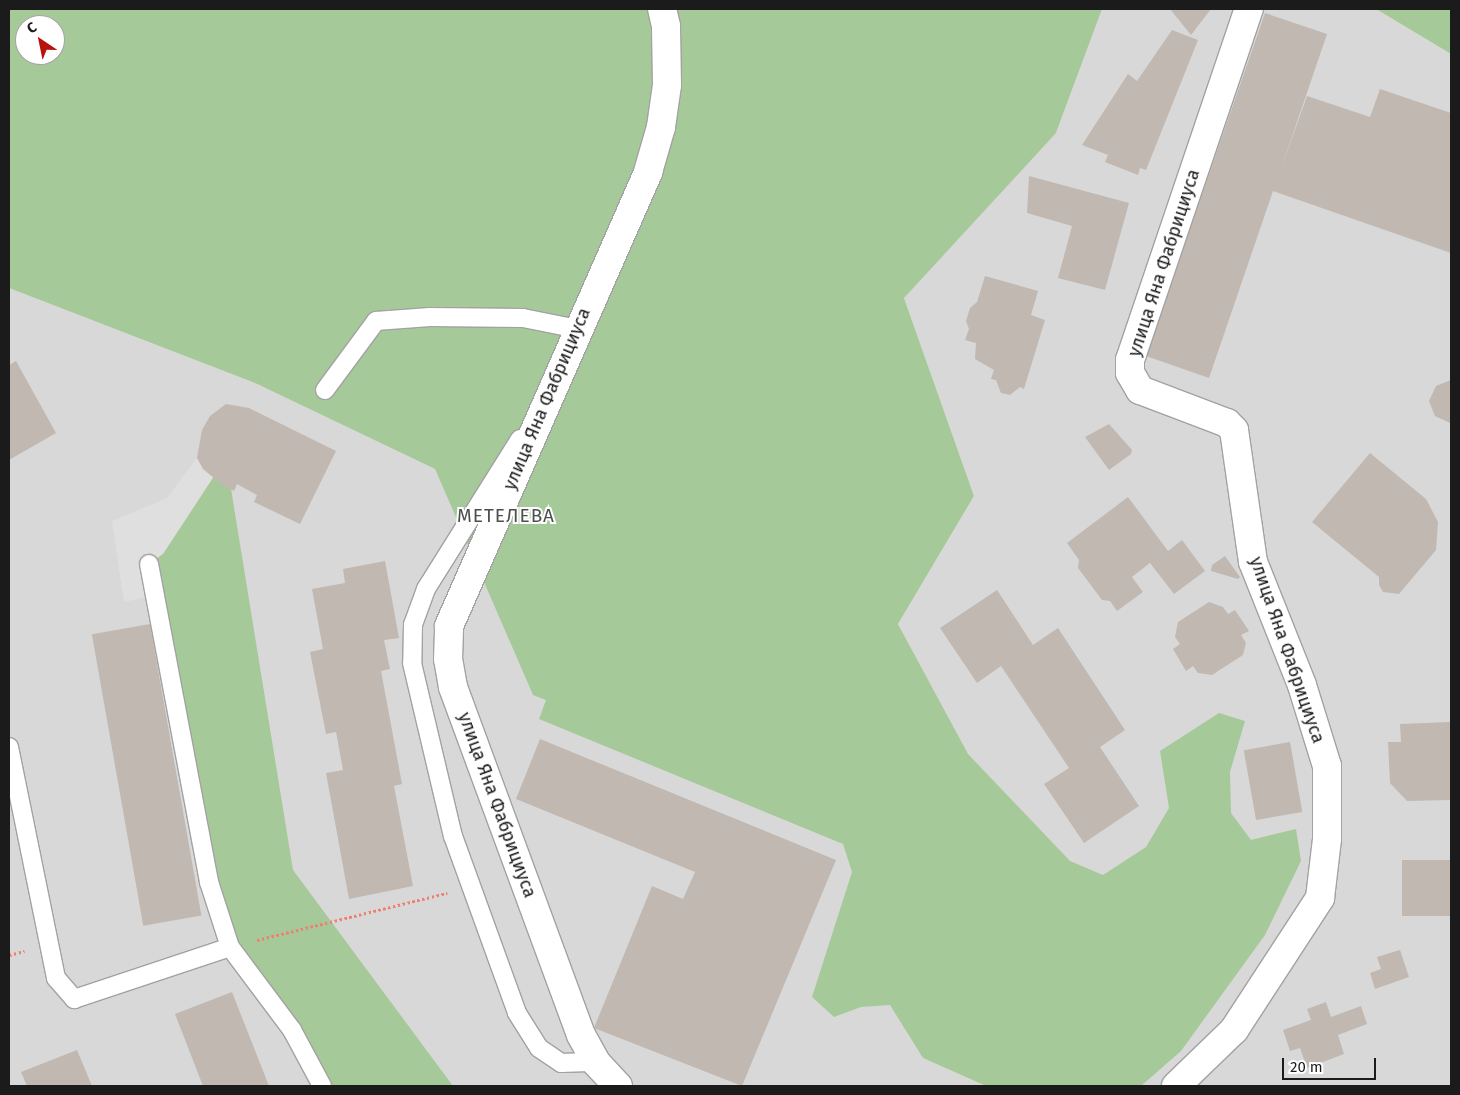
<!DOCTYPE html>
<html>
<head>
<meta charset="utf-8">
<style>
  body { margin:0 }
  #map { position:relative; width:1460px; height:1095px; overflow:hidden; background:#ece9e1; font-family:"Fira Sans",sans-serif }
  div>[style] { position:absolute }
  .residential>* { inset:0; background:#d9d8d8 }
  .forest>* { inset:0; background:#a6c999 }
  .parking>* { inset:0; background:#dfdfdf }
  .building>* { inset:0; background:#c0b8b1; transform-origin:0 0 }
  .path>* { height:3px; margin-top:-1.5px; transform-origin:0; background:repeating-linear-gradient(90deg,#ef7f70 0 2.5px,transparent 0 5px) }
  .roads { filter:drop-shadow(1px 0 #a2a2a2) drop-shadow(-1px 0 #a2a2a2) drop-shadow(0 1px #a2a2a2) drop-shadow(0 -1px #a2a2a2) }
  .lane>* { height:18px; margin:-9px; padding:0 9px; transform-origin:9px; border-radius:9px; background:#fff }
  .street>* { height:28px; margin:-14px; padding:0 14px; transform-origin:14px; border-radius:14px; background:#fff }
  span { translate:-50% -50%; white-space:nowrap; text-align:center; line-height:1.15; -webkit-text-stroke:4px #fff; paint-order:stroke }
  .street-label { font-size:18px; color:#1b1b1b }
  .neighbourhood-label { font-size:19px; color:#4e4e4e; letter-spacing:1px }
  .frame { position:absolute; inset:0; border:10px solid #1b1b1b; pointer-events:none }
  .north { position:absolute; left:15px; top:15px; width:50px; height:50px; box-sizing:border-box; background:#fff; border:1px solid #a4a4a4; border-radius:50%; rotate:326deg; font-size:14px; font-weight:700; line-height:20px; text-align:center; color:#1b1b1b }
  .north::after { content:''; display:block; margin:auto; width:18px; height:22px; background:#b8110e; clip-path:polygon(50% 0,100% 100%,50% 72%,0 100%) }
  .scale { position:absolute; left:1282px; top:1058px; width:94px; height:22px; box-sizing:border-box; border:2px solid #1b1b1b; border-top:0; padding-left:6px; font-size:15px; line-height:18px; white-space:nowrap; color:#1b1b1b; -webkit-text-stroke:4px #fff; paint-order:stroke }
</style>
</head>
<body>
<div id="map">
  <div class="residential">
    <i style="clip-path:polygon(1102px 9px,1376px 9px,1451px 54px,1451px 1086px,1097px 1086px,1101px 901px,988px 793px,898px 624px,974px 496px,904px 298px,951px 238px,1056px 133px)"></i>
    <i style="clip-path:polygon(9px 288px,255px 383px,435px 469px,534px 695px,856px 813px,923px 1058px,986px 1086px,9px 1086px)"></i>
  </div>
  <div class="forest">
    <i style="clip-path:polygon(evenodd,9px 9px,1102px 9px,1056px 133px,904px 298px,974px 496px,898px 624px,968px 754px,1070px 861px,1103px 875px,1146px 847px,1169px 808px,1160px 751px,1219px 713px,1245px 721px,1230px 772px,1231px 813px,1251px 840px,1296px 829px,1301px 861px,1265px 935px,1181px 1051px,1141px 1086px,986px 1086px,923px 1058px,890px 1005px,861px 1007px,834px 1017px,812px 997px,852px 872px,843px 844px,539px 719px,546px 700px,533px 695px,435px 469px,255px 383px,9px 288px,9px 9px,25px 25px,55px 25px,55px 55px,25px 55px,25px 25px)"></i>
    <i style="clip-path:polygon(1376px 9px,1451px 9px,1451px 54px)"></i>
    <i style="clip-path:polygon(226px 458px,293px 870px,453px 1086px,322px 1086px,230px 947px,149px 564px)"></i>
  </div>
  <div class="parking">
    <i style="clip-path:polygon(208px 443px,226px 458px,163px 554px,149px 564px,155px 595px,124px 602px,112px 521px,167px 498px)"></i>
  </div>
  <div class="building">
    <i style="clip-path:polygon(1170px 9px,1211px 9px,1191px 35px)"></i>
    <i style="clip-path:polygon(1265px 13px,1327px 34px,1280px 172px,1307px 96px,1370px 117px,1380px 89px,1451px 113px,1451px 253px,1273px 191px,1209px 378px,1146px 356px)"></i>
    <i style="clip-path:polygon(1172px 30px,1198px 40px,1146px 170px,1140px 168px,1138px 175px,1105px 162px,1108px 155px,1082px 145px,1128px 74px,1137px 81px)"></i>
    <i style="clip-path:polygon(1029px 176px,1129px 203px,1105px 290px,1058px 278px,1072px 226px,1027px 213px)"></i>
    <i style="clip-path:polygon(985px 276px,1038px 291px,1031px 315px,1045px 320px,1024px 389px,1020px 387px,1010px 395px,1001px 393px,996px 380px,991px 379px,994px 370px,975px 359px,976px 343px,965px 340px,969px 329px,966px 321px,970px 308px,977px 302px)"></i>
    <i style="clip-path:polygon(16px 361px,56px 433px,9px 460px,9px 365px)"></i>
    <i style="clip-path:polygon(1451px 380px,1451px 423px,1450px 423px,1435px 416px,1429px 401px,1436px 386px)"></i>
    <i style="clip-path:polygon(226px 404px,249px 408px,336px 451px,300px 524px,254px 502px,257px 495px,237px 484px,234px 491px,221px 484px,203px 469px,197px 458px,202px 430px,210px 416px)"></i>
    <i style="clip-path:polygon(1109px 424px,1132px 450px,1131px 454px,1109px 470px,1085px 437px)"></i>
    <i style="clip-path:polygon(1370px 453px,1426px 499px,1438px 522px,1436px 550px,1399px 594px,1383px 592px,1379px 585px,1379px 577px,1312px 522px)"></i>
    <i style="clip-path:polygon(1128px 497px,1168px 551px,1182px 540px,1205px 571px,1174px 594px,1150px 563px,1132px 577px,1143px 592px,1117px 611px,1110px 601px,1102px 600px,1078px 568px,1079px 560px,1067px 543px)"></i>
    <i style="clip-path:polygon(1225px 556px,1240px 577px,1238px 579px,1211px 571px,1212px 565px)"></i>
    <i style="clip-path:polygon(385px 561px,399px 638px,384px 640px,390px 669px,381px 671px,402px 784px,394px 786px,413px 886px,349px 899px,326px 773px,343px 770px,336px 732px,326px 734px,310px 652px,323px 649px,312px 589px,345px 583px,343px 569px)"></i>
    <i style="clip-path:polygon(997px 590px,1033px 645px,1058px 628px,1125px 730px,1100px 747px,1139px 806px,1084px 843px,1044px 784px,1069px 768px,1001px 666px,977px 683px,940px 628px)"></i>
    <i style="clip-path:polygon(1209px 602px,1223px 607px,1228px 614px,1235px 610px,1249px 631px,1241px 635px,1246px 643px,1243px 655px,1212px 675px,1198px 673px,1193px 666px,1186px 671px,1173px 649px,1180px 644px,1175px 637px,1178px 622px)"></i>
    <i style="left:150px;top:624px;width:296px;height:59px;rotate:80deg"></i>
    <i style="clip-path:polygon(1450px 722px,1451px 800px,1407px 801px,1390px 783px,1388px 742px,1401px 742px,1400px 724px)"></i>
    <i style="clip-path:polygon(540px 739px,836px 860px,742px 1086px,594px 1028px,652px 886px,683px 899px,695px 872px,516px 799px)"></i>
    <i style="left:1290px;top:742px;width:71px;height:47px;rotate:80deg"></i>
    <i style="left:1451px;top:860px;width:56px;height:49px;rotate:90deg"></i>
    <i style="clip-path:polygon(1400px 950px,1409px 977px,1375px 989px,1370px 973px,1381px 969px,1377px 957px)"></i>
    <i style="clip-path:polygon(232px 992px,269px 1086px,203px 1086px,175px 1014px)"></i>
    <i style="clip-path:polygon(1326px 1002px,1331px 1017px,1361px 1006px,1367px 1024px,1338px 1035px,1344px 1054px,1307px 1068px,1300px 1048px,1290px 1051px,1283px 1030px,1311px 1020px,1307px 1009px)"></i>
    <i style="clip-path:polygon(77px 1050px,92px 1086px,27px 1086px,21px 1072px)"></i>
  </div>
  <div class="path">
    <i style="left:257px;top:940px;width:196px;rotate:-13.9deg"></i>
    <i style="left:9px;top:955px;width:16px;rotate:-14deg"></i>
  </div>
  <div class="roads">
    <div class="lane">
      <i style="left:325px;top:390px;width:86px;rotate:-53.5deg"></i>
      <i style="left:376px;top:321px;width:54px;rotate:-4.2deg"></i>
      <i style="left:430px;top:317px;width:93px;rotate:0.6deg"></i>
      <i style="left:523px;top:318px;width:56px;rotate:11.3deg"></i>
      <i style="left:520px;top:439px;width:177px;rotate:122.1deg"></i>
      <i style="left:426px;top:589px;width:37px;rotate:110deg"></i>
      <i style="left:413px;top:624px;width:39px;rotate:91deg"></i>
      <i style="left:412px;top:663px;width:178px;rotate:76.7deg"></i>
      <i style="left:453px;top:836px;width:188px;rotate:70.1deg"></i>
      <i style="left:517px;top:1013px;width:41px;rotate:57.8deg"></i>
      <i style="left:539px;top:1048px;width:27px;rotate:34deg"></i>
      <i style="left:561px;top:1063px;width:35px;rotate:-2deg"></i>
      <i style="left:149px;top:564px;width:324px;rotate:79.3deg"></i>
      <i style="left:209px;top:882px;width:68px;rotate:72.1deg"></i>
      <i style="left:9px;top:747px;width:236px;rotate:78.5deg"></i>
      <i style="left:56px;top:978px;width:28px;rotate:49deg"></i>
      <i style="left:74px;top:999px;width:164px;rotate:-18.4deg"></i>
      <i style="left:230px;top:947px;width:104px;rotate:53.2deg"></i>
      <i style="left:292px;top:1030px;width:64px;rotate:61.8deg"></i>
    </div>
    <div class="street">
      <i style="left:618px;top:1086px;width:33px;rotate:-133deg"></i>
      <i style="left:596px;top:1062px;width:31px;rotate:-119deg"></i>
      <i style="left:581px;top:1035px;width:371px;rotate:-110.2deg"></i>
      <i style="left:453px;top:687px;width:28px;rotate:-100deg"></i>
      <i style="left:448px;top:659px;width:33px;rotate:-88deg"></i>
      <i style="left:449px;top:626px;width:496px;rotate:-66.3deg"></i>
      <i style="left:648px;top:172px;width:47px;rotate:-73.9deg"></i>
      <i style="left:661px;top:127px;width:42px;rotate:-81.9deg"></i>
      <i style="left:667px;top:85px;width:59px;rotate:-91deg"></i>
      <i style="left:666px;top:26px;width:17px;rotate:-103deg"></i>
      <i style="left:1176px;top:1086px;width:81px;rotate:-44deg"></i>
      <i style="left:1234px;top:1030px;width:158px;rotate:-56.9deg"></i>
      <i style="left:1320px;top:898px;width:59px;rotate:-83.2deg"></i>
      <i style="left:1327px;top:839px;width:73px;rotate:-90deg"></i>
      <i style="left:1327px;top:766px;width:85px;rotate:-107.2deg"></i>
      <i style="left:1302px;top:685px;width:132px;rotate:-111.7deg"></i>
      <i style="left:1253px;top:562px;width:133px;rotate:-98.2deg"></i>
      <i style="left:1234px;top:430px;width:10px;rotate:-135deg"></i>
      <i style="left:1227px;top:423px;width:93px;rotate:-159.2deg"></i>
      <i style="left:1140px;top:390px;width:20px;rotate:-120deg"></i>
      <i style="left:1130px;top:373px;width:13px;rotate:-90deg"></i>
      <i style="left:1130px;top:360px;width:371px;rotate:-71.3deg"></i>
    </div>
  </div>
  <div class="street-label">
    <span style="left:1164px;top:263px;rotate:-72deg">улица Яна Фабрициуса</span>
    <span style="left:547px;top:399px;rotate:-67deg">улица Яна Фабрициуса</span>
    <span style="left:1287px;top:650px;rotate:71deg">улица Яна Фабрициуса</span>
    <span style="left:497px;top:805px;rotate:70deg">улица Яна Фабрициуса</span>
  </div>
  <div class="neighbourhood-label">
    <span style="left:506px;top:516px">МЕТЕЛЕВА</span>
  </div>
  <div class="frame"></div>
  <div class="north">С</div>
  <div class="scale">20 m</div>
</div>
</body>
</html>
